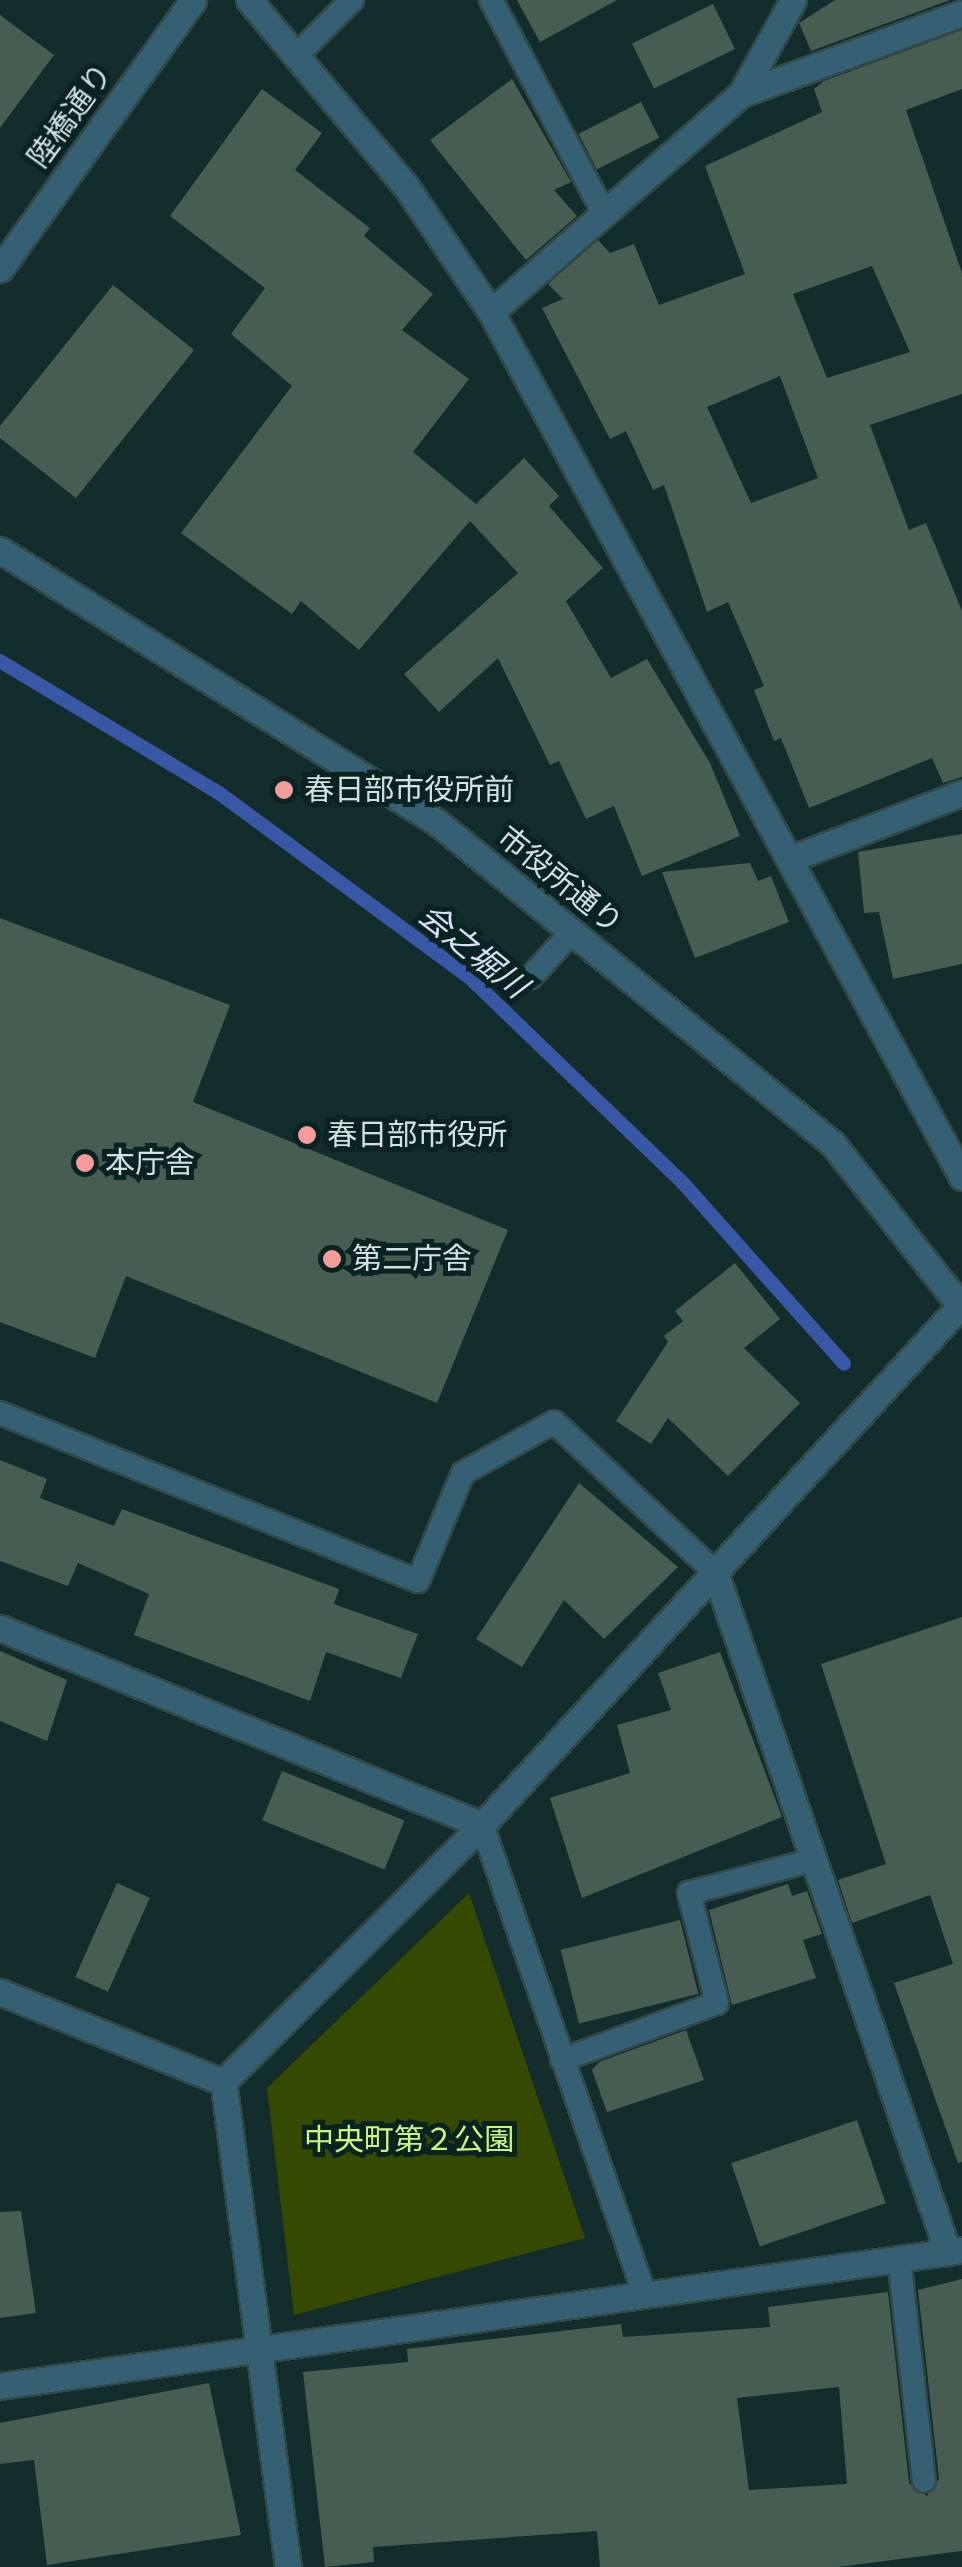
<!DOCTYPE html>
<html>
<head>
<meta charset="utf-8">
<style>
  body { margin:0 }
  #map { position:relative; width:962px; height:2567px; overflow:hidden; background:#132c2c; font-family:"Work Sans","Noto Sans JP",sans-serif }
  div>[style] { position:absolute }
  .green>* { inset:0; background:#354a00 }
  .stream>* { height:14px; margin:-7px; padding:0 7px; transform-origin:7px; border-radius:7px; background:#3857a4 }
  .building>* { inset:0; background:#485d51; transform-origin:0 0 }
  .roads { filter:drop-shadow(2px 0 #324949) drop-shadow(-2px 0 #324949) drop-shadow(0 2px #324949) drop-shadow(0 -2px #324949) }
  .service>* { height:22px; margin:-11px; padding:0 11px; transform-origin:11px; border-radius:11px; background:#356074 }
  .minor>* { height:25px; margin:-12.5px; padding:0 12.5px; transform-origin:12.5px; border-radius:12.5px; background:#356074 }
  .tertiary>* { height:25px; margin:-12.5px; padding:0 12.5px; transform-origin:12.5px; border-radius:12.5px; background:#356074 }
  .dots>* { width:28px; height:28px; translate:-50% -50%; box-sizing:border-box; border:5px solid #092222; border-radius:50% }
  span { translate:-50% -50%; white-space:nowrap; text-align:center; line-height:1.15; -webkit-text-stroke:10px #092222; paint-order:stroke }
  .street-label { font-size:30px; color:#d3e1e1 }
  .poi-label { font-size:30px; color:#d3e1e1 }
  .left { translate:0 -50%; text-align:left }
  .park-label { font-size:30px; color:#caf77b }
  .water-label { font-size:32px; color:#d6e1f6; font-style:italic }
</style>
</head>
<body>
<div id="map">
  <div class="green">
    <i style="clip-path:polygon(469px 1893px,585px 2238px,294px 2315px,267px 2088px)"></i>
  </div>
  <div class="stream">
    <i style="left:0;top:661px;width:256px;rotate:31.1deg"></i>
    <i style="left:219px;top:793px;width:312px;rotate:36.4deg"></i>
    <i style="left:470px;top:978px;width:296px;rotate:43.9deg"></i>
    <i style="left:683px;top:1183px;width:242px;rotate:48.3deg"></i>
  </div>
  <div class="building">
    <i style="clip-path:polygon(517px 0,617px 0,540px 42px)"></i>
    <i style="clip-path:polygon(835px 0,950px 0,811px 51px,799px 23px)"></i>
    <i style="left:713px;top:4px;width:50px;height:90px;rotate:64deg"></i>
    <i style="clip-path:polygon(0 15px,54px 55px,0 128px)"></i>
    <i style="clip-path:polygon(evenodd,962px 30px,962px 89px,906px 110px,962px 273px,962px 394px,870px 425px,909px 530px,926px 523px,962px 611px,962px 777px,943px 783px,932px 758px,809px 808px,781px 738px,774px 741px,754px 690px,764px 686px,728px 602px,707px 612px,664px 485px,653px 490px,626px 431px,610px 439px,542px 308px,563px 299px,548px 284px,598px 240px,610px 253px,634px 244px,659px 305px,745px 274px,705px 166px,822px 112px,814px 89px,824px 81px,962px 30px,872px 266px,910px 352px,827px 378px,793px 294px,872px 266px,962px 30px,780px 376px,818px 478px,751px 503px,707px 407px,780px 376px)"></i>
    <i style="clip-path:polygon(512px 79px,571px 182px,554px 190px,577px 216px,526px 260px,430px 140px)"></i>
    <i style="clip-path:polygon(262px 89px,322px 133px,295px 170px,370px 228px,364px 236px,433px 294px,402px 330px,469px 379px,413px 452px,476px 504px,524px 458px,559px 496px,549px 506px,603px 568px,566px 601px,611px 678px,647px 659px,710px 763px,740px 836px,642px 876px,614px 806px,586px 819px,559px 761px,550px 765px,498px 658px,439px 712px,404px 674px,518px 573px,470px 521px,359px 650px,301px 601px,292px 614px,181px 533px,292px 386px,231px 334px,265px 288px,170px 216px)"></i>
    <i style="left:641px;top:102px;width:40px;height:70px;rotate:63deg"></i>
    <i style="clip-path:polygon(113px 285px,194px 350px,76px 498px,0 438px,0 426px)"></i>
    <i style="clip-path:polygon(962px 834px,962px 964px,893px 979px,879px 912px,864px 913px,858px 852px)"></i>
    <i style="clip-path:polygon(750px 863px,758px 881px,771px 876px,789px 922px,695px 958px,662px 872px)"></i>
    <i style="clip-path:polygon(0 918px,230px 1005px,193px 1102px,508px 1230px,437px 1403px,126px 1276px,95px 1358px,0 1322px)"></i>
    <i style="clip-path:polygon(735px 1263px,780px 1319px,744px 1348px,800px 1403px,728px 1476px,668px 1418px,651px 1444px,616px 1421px,668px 1342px,664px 1336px,683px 1321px,675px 1311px)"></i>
    <i style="clip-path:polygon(0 1460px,47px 1479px,40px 1498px,114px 1526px,122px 1509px,339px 1589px,334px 1604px,418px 1634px,401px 1678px,326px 1652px,310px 1701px,134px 1635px,149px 1594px,78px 1563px,68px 1586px,0 1561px)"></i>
    <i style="clip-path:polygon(579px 1483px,678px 1567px,604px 1639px,564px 1600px,522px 1667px,476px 1639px)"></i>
    <i style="clip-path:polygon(962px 1617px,962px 2162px,958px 2163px,894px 1983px,953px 1964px,930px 1895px,852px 1923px,838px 1880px,886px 1864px,821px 1664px)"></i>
    <i style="clip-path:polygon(0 1651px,67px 1680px,47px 1741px,0 1721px)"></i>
    <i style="clip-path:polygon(720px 1652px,782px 1817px,582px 1898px,550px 1798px,630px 1773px,617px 1725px,671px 1710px,658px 1673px)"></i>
    <i style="left:282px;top:1771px;width:132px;height:53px;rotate:22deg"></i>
    <i style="left:117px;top:1883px;width:36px;height:103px;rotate:24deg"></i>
    <i style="clip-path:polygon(788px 1884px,792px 1896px,807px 1891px,822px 1934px,803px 1940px,816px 1978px,732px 2005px,709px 1910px)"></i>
    <i style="left:680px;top:1920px;width:76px;height:123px;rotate:76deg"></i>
    <i style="clip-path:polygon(686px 2030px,704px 2080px,607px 2112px,592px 2070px,599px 2062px)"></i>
    <i style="left:857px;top:2120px;width:88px;height:133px;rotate:71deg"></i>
    <i style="clip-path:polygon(21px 2211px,36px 2313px,0 2318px,0 2212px)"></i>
    <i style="clip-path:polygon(evenodd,962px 2279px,962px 2551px,838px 2567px,600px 2567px,597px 2531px,373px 2547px,374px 2562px,325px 2567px,303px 2372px,408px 2362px,407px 2349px,621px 2324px,623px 2337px,770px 2327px,768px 2307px,888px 2292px,909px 2483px,927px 2496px,939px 2479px,918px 2290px,962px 2279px,839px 2387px,847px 2484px,749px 2490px,737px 2398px,839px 2387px)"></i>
    <i style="clip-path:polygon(209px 2383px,241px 2535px,47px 2565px,34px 2460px,0 2464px,0 2423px)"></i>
  </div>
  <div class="roads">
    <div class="service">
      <i style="left:491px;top:0;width:241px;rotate:62.1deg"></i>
      <i style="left:297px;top:55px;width:78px;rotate:-45deg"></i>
      <i style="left:531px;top:977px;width:61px;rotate:-47.7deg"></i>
      <i style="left:0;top:1413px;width:450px;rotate:21.9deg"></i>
      <i style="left:418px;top:1581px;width:117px;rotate:-67.4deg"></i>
      <i style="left:463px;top:1473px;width:104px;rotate:-29.3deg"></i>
      <i style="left:554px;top:1422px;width:220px;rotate:43deg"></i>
      <i style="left:482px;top:1825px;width:496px;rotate:70.9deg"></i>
      <i style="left:562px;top:2060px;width:165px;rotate:-20.2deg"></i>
      <i style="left:717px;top:2003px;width:114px;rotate:-104.3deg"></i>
      <i style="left:689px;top:1893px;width:128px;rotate:-14.9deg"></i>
      <i style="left:899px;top:2258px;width:224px;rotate:83.6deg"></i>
    </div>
    <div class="minor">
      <i style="left:249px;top:0;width:242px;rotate:49.9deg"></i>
      <i style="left:405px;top:185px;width:153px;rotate:55.9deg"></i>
      <i style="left:491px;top:312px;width:985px;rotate:61.43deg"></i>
      <i style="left:741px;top:94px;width:235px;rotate:-20.1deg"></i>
      <i style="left:491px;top:312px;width:332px;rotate:-41.1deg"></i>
      <i style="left:741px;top:94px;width:107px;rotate:-61deg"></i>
      <i style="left:790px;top:859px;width:184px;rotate:-21deg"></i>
      <i style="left:715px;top:1572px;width:719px;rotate:71.09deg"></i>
      <i style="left:0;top:1628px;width:521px;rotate:22.23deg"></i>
      <i style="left:0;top:2386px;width:972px;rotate:-8.05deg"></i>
      <i style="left:288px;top:2567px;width:489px;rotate:-97.6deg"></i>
      <i style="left:223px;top:2082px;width:365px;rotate:-44.8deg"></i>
      <i style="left:482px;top:1825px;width:708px;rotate:-47.35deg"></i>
    </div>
    <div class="tertiary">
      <i style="left:0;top:269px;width:331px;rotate:-54.3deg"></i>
      <i style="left:0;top:550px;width:516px;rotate:31.93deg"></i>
      <i style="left:438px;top:823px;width:509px;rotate:39.1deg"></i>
      <i style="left:833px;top:1144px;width:209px;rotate:51.8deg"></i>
      <i style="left:0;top:1992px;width:240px;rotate:22deg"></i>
    </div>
  </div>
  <div class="dots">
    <i style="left:284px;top:790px;background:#f59b99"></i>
    <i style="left:307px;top:1135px;background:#f59b99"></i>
    <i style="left:85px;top:1163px;background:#f59b99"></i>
    <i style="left:332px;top:1259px;background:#f59b99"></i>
  </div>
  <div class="street-label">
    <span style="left:70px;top:116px;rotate:-54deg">陸橋通り</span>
    <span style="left:560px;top:880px;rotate:39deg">市役所通り</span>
  </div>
  <div class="poi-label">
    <span class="left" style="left:304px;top:790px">春日部市役所前</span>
    <span class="left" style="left:327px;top:1135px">春日部市役所</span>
    <span class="left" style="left:105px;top:1163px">本庁舎</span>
    <span class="left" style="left:352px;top:1259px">第二庁舎</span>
  </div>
  <div class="park-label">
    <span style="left:409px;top:2140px">中央町第２公園</span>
  </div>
  <div class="water-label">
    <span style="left:473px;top:951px;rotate:39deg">会之堀川</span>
  </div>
</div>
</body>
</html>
